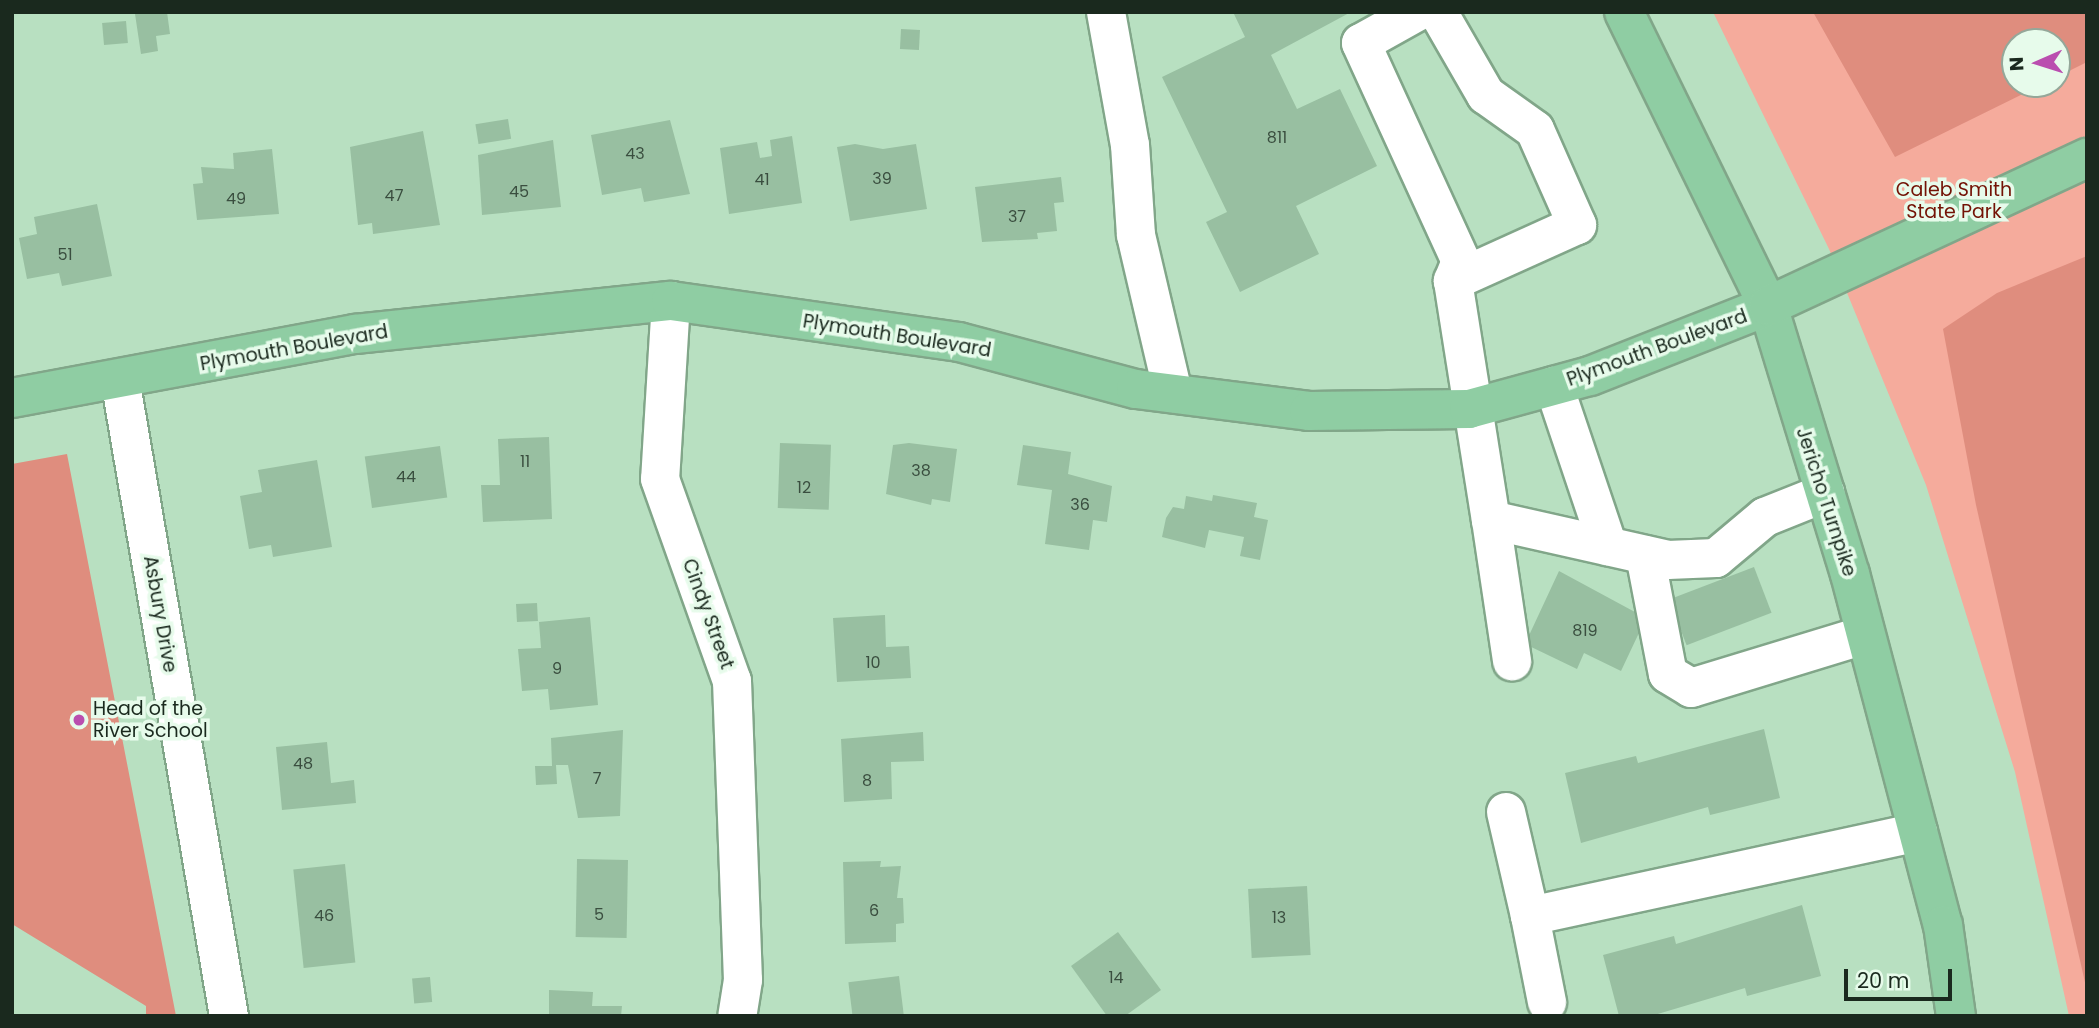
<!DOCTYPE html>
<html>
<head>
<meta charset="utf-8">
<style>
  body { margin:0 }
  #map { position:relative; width:2099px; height:1028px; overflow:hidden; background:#b8e0c1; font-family:Poppins,sans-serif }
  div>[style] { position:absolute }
  .green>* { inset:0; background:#f5ab9c }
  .forest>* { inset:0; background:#df8d7e }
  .building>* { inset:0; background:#98bfa1; transform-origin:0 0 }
  .roads { filter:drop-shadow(2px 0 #81a689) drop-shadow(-2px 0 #81a689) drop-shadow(0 2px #81a689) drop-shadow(0 -2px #81a689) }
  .minor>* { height:38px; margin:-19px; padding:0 19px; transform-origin:19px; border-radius:19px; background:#fff }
  .major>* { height:38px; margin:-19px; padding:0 19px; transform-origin:19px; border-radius:19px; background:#8fcda3 }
  .dots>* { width:19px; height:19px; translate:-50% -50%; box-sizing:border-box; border:4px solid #e7fbeb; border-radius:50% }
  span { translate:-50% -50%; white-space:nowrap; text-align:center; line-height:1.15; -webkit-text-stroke:7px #e7fbeb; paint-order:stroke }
  .number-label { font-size:16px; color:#3a4e3f }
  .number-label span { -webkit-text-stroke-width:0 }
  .park-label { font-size:19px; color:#731205 }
  .street-label { font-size:19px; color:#1a291e }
  .poi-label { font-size:19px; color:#1a291e }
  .left { translate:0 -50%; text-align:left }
  .frame { position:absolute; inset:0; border:14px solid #1a291e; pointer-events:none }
  .north { position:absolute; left:2001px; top:28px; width:70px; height:70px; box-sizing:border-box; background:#e7fbeb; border:2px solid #95a799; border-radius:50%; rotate:267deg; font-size:19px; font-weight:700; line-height:28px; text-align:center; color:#1a291e }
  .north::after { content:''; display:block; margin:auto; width:24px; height:32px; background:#ba4eaf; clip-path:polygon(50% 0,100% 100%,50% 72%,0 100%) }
  .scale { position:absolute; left:1844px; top:969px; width:108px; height:32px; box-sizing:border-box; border:4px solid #1a291e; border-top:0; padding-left:9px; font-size:21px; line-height:24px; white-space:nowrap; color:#1a291e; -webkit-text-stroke:5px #e7fbeb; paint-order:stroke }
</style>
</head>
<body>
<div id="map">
  <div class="green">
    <i style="clip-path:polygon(evenodd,1713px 12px,2087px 12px,2087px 1016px,2069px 1016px,2015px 772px,1926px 485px,1829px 249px,1713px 12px,2015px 42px,2057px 42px,2057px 84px,2015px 84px,2015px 42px)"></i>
  </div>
  <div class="forest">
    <i style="clip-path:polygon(1813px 12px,2087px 12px,2087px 62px,2057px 77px,2057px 42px,2015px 42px,2015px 84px,2043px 84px,1895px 157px)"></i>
    <i style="clip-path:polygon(2087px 256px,2087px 991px,1976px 505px,1943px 329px,1997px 293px)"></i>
    <i style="clip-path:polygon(67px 454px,176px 1016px,146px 1016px,146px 1006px,12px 924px,12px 464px)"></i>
  </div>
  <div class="building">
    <i style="clip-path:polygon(167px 12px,170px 34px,156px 36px,158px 51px,141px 54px,135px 14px)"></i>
    <i style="clip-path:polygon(1233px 12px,1351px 12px,1271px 55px,1297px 109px,1340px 89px,1377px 166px,1296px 206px,1319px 254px,1240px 292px,1206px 222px,1227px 212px,1162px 77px,1245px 37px)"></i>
    <i style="left:126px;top:21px;width:22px;height:24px;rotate:85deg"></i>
    <i style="left:901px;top:29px;width:19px;height:20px;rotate:3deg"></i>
    <i style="left:508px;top:119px;width:20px;height:33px;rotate:81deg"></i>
    <i style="clip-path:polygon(670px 120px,690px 194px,644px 202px,641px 188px,602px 195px,591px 135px)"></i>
    <i style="clip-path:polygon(423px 131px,440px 225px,373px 234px,372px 223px,358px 225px,350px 147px)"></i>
    <i style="clip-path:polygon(792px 136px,802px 203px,729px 214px,720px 148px,757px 142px,760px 158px,772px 156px,770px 140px)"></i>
    <i style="clip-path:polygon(553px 140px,561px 207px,482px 215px,478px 155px)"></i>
    <i style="clip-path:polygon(855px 144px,883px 149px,916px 144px,927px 209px,850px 221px,837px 147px)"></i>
    <i style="clip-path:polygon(272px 149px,279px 214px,197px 220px,193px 184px,203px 183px,201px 167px,234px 169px,233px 153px)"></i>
    <i style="clip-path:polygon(1061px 177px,1064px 202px,1054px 203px,1057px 231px,1037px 233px,1038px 239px,982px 242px,975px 187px)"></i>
    <i style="clip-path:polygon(97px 204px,112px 276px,62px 286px,59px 273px,27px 279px,19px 238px,37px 234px,34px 217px)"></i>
    <i style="clip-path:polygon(549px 437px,552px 519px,483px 522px,481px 485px,500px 485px,498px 439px)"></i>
    <i style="left:780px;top:443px;width:51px;height:65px;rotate:2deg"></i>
    <i style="clip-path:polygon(909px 443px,957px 449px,950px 502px,932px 499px,931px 505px,886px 494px,893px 445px)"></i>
    <i style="clip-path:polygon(1023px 445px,1071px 452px,1068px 474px,1112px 486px,1107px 522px,1093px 520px,1089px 550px,1045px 544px,1052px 490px,1017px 485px)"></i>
    <i style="left:440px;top:446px;width:52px;height:76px;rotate:82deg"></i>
    <i style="clip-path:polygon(317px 460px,332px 547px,273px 557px,271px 545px,249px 549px,240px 496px,262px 492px,258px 470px)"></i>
    <i style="clip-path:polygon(1213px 495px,1257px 503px,1254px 517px,1268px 520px,1260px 560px,1240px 556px,1244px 537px,1209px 530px,1205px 548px,1162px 537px,1166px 518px,1173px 507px,1184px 509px,1186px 496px,1212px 501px)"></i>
    <i style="left:1754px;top:567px;width:49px;height:91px;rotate:69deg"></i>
    <i style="clip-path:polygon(1559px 571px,1646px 618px,1621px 671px,1584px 653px,1577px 669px,1525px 644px)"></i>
    <i style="left:537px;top:603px;width:18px;height:21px;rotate:87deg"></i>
    <i style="clip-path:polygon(885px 615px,886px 647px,909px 646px,911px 678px,837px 682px,833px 618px)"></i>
    <i style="clip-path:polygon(590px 617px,598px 705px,550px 710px,548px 689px,522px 691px,518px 649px,541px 648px,539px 622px)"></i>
    <i style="clip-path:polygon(1764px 729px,1780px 798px,1710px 815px,1708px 807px,1581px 843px,1565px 773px,1636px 756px,1638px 763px)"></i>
    <i style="clip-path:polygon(623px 730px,620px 816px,578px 818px,568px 765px,556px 765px,557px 784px,536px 785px,535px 766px,552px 766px,551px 738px)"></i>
    <i style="clip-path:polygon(923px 732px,924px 761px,891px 762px,892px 799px,844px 802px,841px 739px)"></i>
    <i style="clip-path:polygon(327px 742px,331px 783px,354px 780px,356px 803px,282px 810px,276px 747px)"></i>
    <i style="left:577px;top:859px;width:51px;height:78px;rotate:1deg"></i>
    <i style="clip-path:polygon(881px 861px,880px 867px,901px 866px,897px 898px,903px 898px,904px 923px,896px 924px,896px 942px,845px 944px,843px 862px)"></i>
    <i style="left:345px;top:864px;width:99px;height:52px;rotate:84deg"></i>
    <i style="left:1307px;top:886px;width:69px;height:59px;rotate:87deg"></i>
    <i style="clip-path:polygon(1802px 905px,1821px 976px,1747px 996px,1745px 988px,1651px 1016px,1619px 1016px,1603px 955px,1674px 936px,1676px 944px)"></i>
    <i style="clip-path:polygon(1118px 932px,1161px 990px,1125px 1016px,1107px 1016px,1071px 966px)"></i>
    <i style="left:899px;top:976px;width:40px;height:51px;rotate:83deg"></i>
    <i style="left:430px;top:977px;width:25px;height:18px;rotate:85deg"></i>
    <i style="clip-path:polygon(549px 990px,593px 992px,592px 1006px,622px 1006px,621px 1016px,549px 1016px)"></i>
  </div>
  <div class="roads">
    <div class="minor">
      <i style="left:1106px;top:12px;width:135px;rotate:79.8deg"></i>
      <i style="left:1130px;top:145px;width:90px;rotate:86.2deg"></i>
      <i style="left:1136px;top:235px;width:162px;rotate:76.8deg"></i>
      <i style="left:1417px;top:12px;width:64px;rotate:151deg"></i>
      <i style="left:1361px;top:43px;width:240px;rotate:65.4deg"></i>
      <i style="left:1461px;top:261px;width:22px;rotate:112deg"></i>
      <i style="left:1453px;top:281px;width:242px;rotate:81deg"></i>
      <i style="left:1491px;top:520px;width:181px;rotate:12.7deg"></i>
      <i style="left:1668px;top:560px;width:48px;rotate:-2.4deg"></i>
      <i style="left:1716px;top:558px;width:64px;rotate:-39.9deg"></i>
      <i style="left:1765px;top:517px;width:65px;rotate:-21.8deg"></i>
      <i style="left:1438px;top:12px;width:96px;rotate:60deg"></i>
      <i style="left:1486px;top:95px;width:60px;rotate:35.5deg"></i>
      <i style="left:1535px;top:130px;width:104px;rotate:66.1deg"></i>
      <i style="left:1577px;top:225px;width:136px;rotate:155.7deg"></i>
      <i style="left:671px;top:301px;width:178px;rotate:93.5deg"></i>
      <i style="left:660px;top:479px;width:214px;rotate:70.4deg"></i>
      <i style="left:732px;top:681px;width:299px;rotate:87.9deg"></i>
      <i style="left:743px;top:980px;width:36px;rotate:99deg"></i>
      <i style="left:120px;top:379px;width:646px;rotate:80.29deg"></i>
      <i style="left:1554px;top:386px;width:169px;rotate:71.4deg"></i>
      <i style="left:1491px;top:520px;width:143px;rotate:81.5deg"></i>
      <i style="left:1645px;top:555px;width:121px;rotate:79.1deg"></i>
      <i style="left:1668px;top:674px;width:27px;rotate:31deg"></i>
      <i style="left:1691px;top:688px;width:181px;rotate:-17deg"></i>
      <i style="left:1506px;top:812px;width:107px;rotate:77deg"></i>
      <i style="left:1530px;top:916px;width:397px;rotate:-12.2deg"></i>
      <i style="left:1530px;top:916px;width:88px;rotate:78.8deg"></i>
    </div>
    <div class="major">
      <i style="left:1624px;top:12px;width:327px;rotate:63.9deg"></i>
      <i style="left:1768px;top:306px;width:280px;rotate:73deg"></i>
      <i style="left:1850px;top:574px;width:363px;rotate:75.2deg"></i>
      <i style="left:1943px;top:925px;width:92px;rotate:81.9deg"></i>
      <i style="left:12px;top:398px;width:349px;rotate:-10.6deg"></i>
      <i style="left:355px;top:334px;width:318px;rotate:-6deg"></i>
      <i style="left:671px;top:301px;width:291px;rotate:8.1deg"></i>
      <i style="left:959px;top:342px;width:183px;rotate:14.9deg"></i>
      <i style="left:1136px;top:389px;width:174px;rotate:7.2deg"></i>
      <i style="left:1309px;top:411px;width:160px;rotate:-0.7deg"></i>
      <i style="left:1469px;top:409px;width:125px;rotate:-15.3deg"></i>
      <i style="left:1590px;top:376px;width:191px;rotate:-21.5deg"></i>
      <i style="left:1768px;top:306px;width:352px;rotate:-24.9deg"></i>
    </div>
  </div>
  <div class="dots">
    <i style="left:79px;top:720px;background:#ba4eaf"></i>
  </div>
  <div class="number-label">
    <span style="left:1277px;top:138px">811</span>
    <span style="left:635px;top:154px">43</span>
    <span style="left:882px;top:179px">39</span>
    <span style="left:762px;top:180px">41</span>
    <span style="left:519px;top:192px">45</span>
    <span style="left:394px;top:196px">47</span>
    <span style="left:236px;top:199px">49</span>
    <span style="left:1017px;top:217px">37</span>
    <span style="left:65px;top:255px">51</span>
    <span style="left:525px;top:462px">11</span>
    <span style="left:921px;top:471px">38</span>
    <span style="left:406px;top:477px">44</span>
    <span style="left:804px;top:488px">12</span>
    <span style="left:1080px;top:505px">36</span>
    <span style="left:1585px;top:631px">819</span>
    <span style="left:873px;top:663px">10</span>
    <span style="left:557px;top:669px">9</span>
    <span style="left:303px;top:764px">48</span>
    <span style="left:597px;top:779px">7</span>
    <span style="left:867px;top:781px">8</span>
    <span style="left:874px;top:911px">6</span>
    <span style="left:599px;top:915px">5</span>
    <span style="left:324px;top:916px">46</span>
    <span style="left:1279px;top:918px">13</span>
    <span style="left:1116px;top:978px">14</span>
  </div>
  <div class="park-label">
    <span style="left:1954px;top:201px">Caleb Smith<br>State Park</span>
  </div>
  <div class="street-label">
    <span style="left:897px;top:336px;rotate:9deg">Plymouth Boulevard</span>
    <span style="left:294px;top:348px;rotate:-10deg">Plymouth Boulevard</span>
    <span style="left:1657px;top:348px;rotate:-20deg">Plymouth Boulevard</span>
    <span style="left:1826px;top:502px;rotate:72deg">Jericho Turnpike</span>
    <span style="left:160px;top:614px;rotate:80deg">Asbury Drive</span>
    <span style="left:708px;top:614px;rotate:70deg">Cindy Street</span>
  </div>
  <div class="poi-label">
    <span class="left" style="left:93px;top:720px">Head of the<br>River School</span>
  </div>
  <div class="frame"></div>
  <div class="north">N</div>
  <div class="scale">20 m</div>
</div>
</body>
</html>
